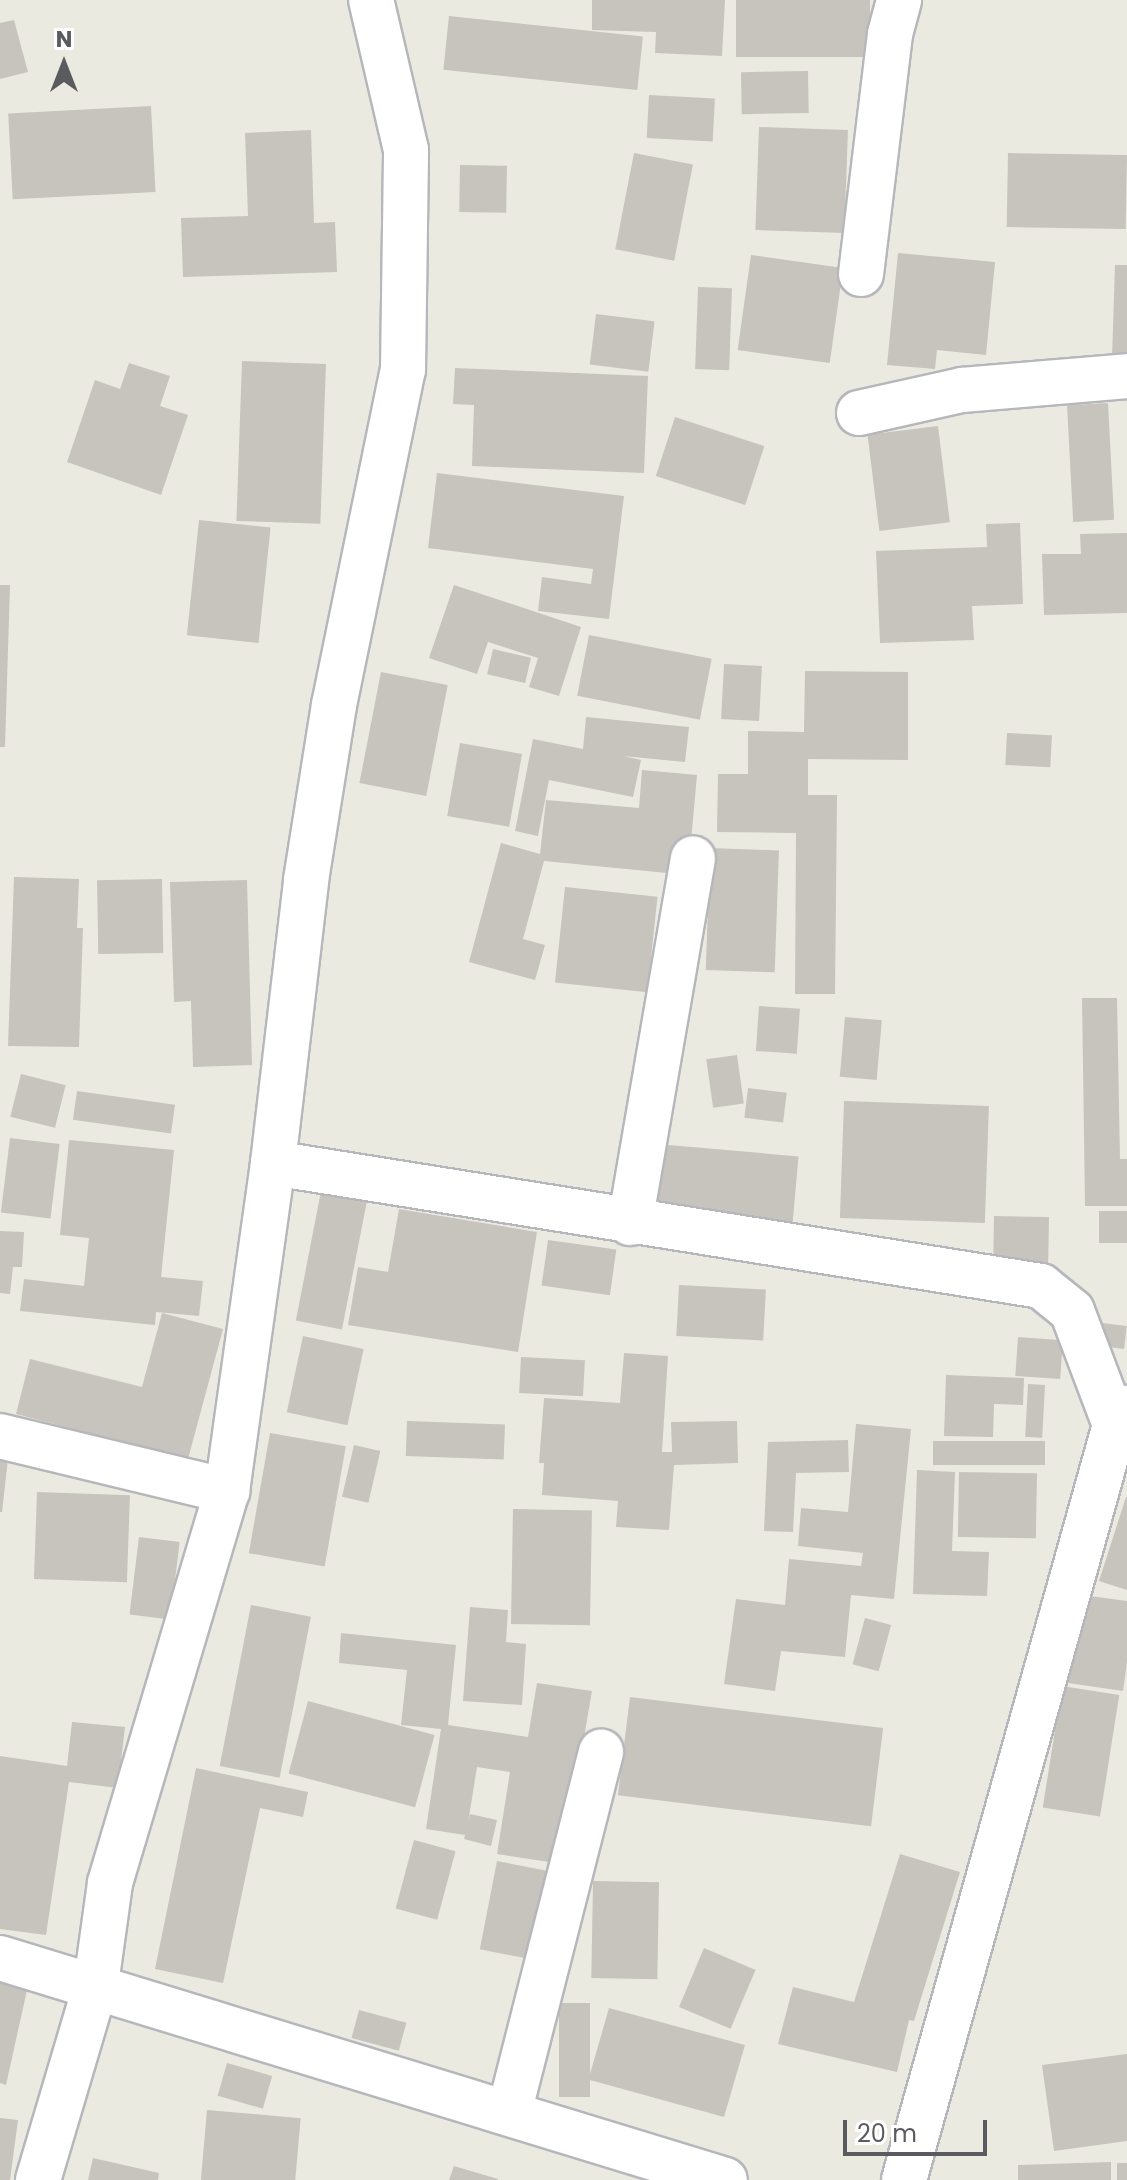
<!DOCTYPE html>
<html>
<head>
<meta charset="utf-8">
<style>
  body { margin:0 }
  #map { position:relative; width:1127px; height:2180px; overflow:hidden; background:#ebeae0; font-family:Poppins,sans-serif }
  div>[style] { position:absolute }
  .building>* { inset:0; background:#c6c4bd; transform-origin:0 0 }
  .roads { filter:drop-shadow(2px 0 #b6b7bc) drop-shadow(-2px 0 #b6b7bc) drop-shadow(0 2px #b6b7bc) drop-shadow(0 -2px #b6b7bc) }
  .minor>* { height:44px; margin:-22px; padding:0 22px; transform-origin:22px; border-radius:22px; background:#fff }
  span { translate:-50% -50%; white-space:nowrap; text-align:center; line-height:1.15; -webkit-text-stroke:6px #fff; paint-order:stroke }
  .north { position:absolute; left:24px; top:24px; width:80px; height:80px; -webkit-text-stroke:6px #fff; paint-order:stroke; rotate:0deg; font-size:22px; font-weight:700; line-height:32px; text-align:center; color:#595b60 }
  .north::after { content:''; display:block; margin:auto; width:28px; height:36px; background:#595b60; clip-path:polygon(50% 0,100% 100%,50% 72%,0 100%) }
  .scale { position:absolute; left:843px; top:2120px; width:144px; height:36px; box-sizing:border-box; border:4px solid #595b60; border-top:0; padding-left:10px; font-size:24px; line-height:28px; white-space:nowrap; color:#595b60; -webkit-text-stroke:6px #fff; paint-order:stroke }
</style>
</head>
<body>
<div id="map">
  <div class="building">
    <i style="clip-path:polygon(592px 0,725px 0,722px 56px,655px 53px,656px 32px,592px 30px)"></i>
    <i style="left:736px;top:0;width:134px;height:57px"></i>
    <i style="left:449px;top:16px;width:195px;height:54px;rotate:6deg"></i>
    <i style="clip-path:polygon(14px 20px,28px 72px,0 79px,0 23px)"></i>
    <i style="left:808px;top:71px;width:42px;height:67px;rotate:89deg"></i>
    <i style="left:649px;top:95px;width:66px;height:43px;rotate:3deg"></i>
    <i style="left:151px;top:106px;width:86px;height:143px;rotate:87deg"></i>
    <i style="left:759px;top:127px;width:89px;height:103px;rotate:2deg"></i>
    <i style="clip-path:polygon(311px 130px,314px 223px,335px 222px,337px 272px,183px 277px,181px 218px,248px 216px,245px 133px)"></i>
    <i style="left:634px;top:153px;width:60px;height:98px;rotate:11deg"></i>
    <i style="left:1008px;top:153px;width:119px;height:74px;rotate:1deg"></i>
    <i style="left:460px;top:165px;width:47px;height:47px;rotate:1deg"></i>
    <i style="clip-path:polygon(898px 253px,995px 262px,986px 355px,937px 350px,935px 369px,887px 365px)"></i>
    <i style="left:751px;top:255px;width:93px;height:96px;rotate:8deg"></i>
    <i style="clip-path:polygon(1115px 265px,1127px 265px,1127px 359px,1112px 358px)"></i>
    <i style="left:698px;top:287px;width:34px;height:82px;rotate:2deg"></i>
    <i style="left:596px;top:314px;width:59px;height:51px;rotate:7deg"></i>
    <i style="left:242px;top:361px;width:84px;height:160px;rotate:2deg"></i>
    <i style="clip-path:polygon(129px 363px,170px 376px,160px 406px,188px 415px,161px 495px,67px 462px,95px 380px,120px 389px)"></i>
    <i style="clip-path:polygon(455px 368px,648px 376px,644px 473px,472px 466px,474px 405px,453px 404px)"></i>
    <i style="left:1108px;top:403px;width:117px;height:41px;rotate:87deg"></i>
    <i style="left:675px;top:417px;width:94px;height:62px;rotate:18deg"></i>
    <i style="left:938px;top:426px;width:97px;height:71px;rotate:83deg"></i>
    <i style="clip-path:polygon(437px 473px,624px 496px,609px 619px,538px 611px,542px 577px,591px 584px,593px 569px,428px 548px)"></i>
    <i style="left:199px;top:520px;width:72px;height:116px;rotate:6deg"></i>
    <i style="clip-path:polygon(1020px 523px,1023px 604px,972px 606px,974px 640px,880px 643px,876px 551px,987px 547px,986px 524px)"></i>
    <i style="clip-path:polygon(1127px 533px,1127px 613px,1044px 615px,1042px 554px,1081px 554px,1080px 534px)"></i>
    <i style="clip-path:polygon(0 585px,10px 585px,5px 747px,0 747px)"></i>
    <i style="clip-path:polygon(454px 585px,581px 627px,559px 696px,529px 687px,538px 658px,488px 642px,477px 674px,429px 658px)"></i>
    <i style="left:589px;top:635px;width:125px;height:62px;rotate:11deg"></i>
    <i style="left:493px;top:649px;width:39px;height:26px;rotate:13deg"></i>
    <i style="left:724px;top:664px;width:38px;height:55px;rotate:3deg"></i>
    <i style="clip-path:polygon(805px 671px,908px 672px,908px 760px,808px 759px,808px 795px,837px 795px,835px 994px,795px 994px,796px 833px,717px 832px,718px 774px,748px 774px,748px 731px,804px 732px)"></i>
    <i style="left:381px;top:672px;width:68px;height:113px;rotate:11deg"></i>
    <i style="clip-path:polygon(586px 717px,689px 727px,685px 762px,623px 756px,641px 760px,633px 797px,549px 780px,538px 836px,515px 831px,533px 739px,583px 749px)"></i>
    <i style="left:1007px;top:733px;width:45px;height:32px;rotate:3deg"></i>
    <i style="left:460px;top:743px;width:63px;height:74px;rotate:10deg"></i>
    <i style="clip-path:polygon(642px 770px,697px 775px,688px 875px,544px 861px,523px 939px,545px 945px,535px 980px,469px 962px,501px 843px,540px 854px,546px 800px,639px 808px)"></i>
    <i style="left:710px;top:848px;width:69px;height:122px;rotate:2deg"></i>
    <i style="clip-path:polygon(14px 877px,79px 879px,77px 928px,83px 928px,79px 1047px,8px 1046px)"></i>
    <i style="left:162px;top:879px;width:74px;height:65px;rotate:89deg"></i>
    <i style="clip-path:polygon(247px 880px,252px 1065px,193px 1067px,191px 1001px,174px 1002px,170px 882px)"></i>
    <i style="left:565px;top:887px;width:93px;height:96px;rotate:6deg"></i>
    <i style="clip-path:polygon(1082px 998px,1117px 998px,1120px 1159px,1127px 1159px,1127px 1206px,1085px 1206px)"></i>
    <i style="left:759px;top:1006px;width:41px;height:45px;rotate:4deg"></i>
    <i style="left:845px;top:1017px;width:37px;height:60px;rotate:5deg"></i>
    <i style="left:737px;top:1055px;width:49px;height:31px;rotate:82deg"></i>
    <i style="left:21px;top:1074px;width:46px;height:44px;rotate:14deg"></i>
    <i style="left:748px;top:1088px;width:39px;height:30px;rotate:7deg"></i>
    <i style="left:77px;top:1091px;width:99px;height:29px;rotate:8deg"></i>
    <i style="left:844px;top:1101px;width:145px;height:117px;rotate:2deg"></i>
    <i style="left:10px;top:1138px;width:50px;height:75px;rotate:7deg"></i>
    <i style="clip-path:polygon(69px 1140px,174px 1150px,161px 1277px,203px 1281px,199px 1316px,156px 1312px,155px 1325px,20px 1311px,24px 1279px,84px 1286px,89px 1238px,60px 1235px)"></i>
    <i style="left:657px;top:1144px;width:142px;height:76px;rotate:5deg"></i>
    <i style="left:322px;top:1186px;width:47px;height:137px;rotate:11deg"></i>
    <i style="clip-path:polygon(399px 1209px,537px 1232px,518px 1352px,348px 1325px,358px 1267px,388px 1272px)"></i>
    <i style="left:1127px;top:1211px;width:32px;height:28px;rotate:90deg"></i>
    <i style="left:994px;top:1216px;width:55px;height:46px;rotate:1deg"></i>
    <i style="clip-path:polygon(0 1231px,24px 1232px,22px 1267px,13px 1267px,10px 1294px,0 1293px)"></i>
    <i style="left:548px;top:1240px;width:69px;height:46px;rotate:8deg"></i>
    <i style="left:679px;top:1285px;width:87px;height:51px;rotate:3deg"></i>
    <i style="clip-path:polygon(162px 1313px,223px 1329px,188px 1459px,16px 1414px,30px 1359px,142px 1387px)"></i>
    <i style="left:1102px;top:1323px;width:25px;height:23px;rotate:7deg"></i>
    <i style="left:303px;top:1336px;width:62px;height:78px;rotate:12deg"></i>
    <i style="left:1018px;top:1337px;width:45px;height:39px;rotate:4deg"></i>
    <i style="clip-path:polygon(624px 1353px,668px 1356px,662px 1452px,672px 1452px,671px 1422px,737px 1421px,738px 1463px,674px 1465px,669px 1530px,616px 1527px,618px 1501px,542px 1495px,544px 1463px,539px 1463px,544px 1398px,620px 1403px)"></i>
    <i style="left:521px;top:1357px;width:64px;height:36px;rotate:3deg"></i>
    <i style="clip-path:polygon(946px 1375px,1024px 1378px,1023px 1405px,994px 1404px,993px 1437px,944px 1436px)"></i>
    <i style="left:1028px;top:1384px;width:17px;height:53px;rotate:3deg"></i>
    <i style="left:407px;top:1421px;width:98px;height:35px;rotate:2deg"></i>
    <i style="clip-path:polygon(856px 1424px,911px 1429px,894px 1599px,851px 1595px,845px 1657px,781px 1651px,775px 1691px,724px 1684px,736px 1599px,785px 1605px,789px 1559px,861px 1566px,863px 1553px,798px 1546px,801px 1508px,848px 1512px)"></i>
    <i style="left:270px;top:1433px;width:77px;height:122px;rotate:10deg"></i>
    <i style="clip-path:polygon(848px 1440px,849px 1472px,796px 1473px,793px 1532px,764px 1531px,768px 1442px)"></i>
    <i style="left:1045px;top:1441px;width:24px;height:112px;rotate:90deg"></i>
    <i style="left:354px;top:1445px;width:27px;height:53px;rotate:13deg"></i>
    <i style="clip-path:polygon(0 1458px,8px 1459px,2px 1512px,0 1512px)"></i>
    <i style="clip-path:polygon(917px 1470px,955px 1472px,952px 1551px,989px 1552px,987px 1596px,913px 1594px)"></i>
    <i style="left:959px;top:1472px;width:78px;height:65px;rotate:1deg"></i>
    <i style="left:37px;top:1492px;width:93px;height:87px;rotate:2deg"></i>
    <i style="clip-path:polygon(1126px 1497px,1127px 1497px,1127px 1590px,1099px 1581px)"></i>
    <i style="left:513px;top:1509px;width:79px;height:115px;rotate:1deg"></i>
    <i style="left:139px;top:1537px;width:41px;height:78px;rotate:7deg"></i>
    <i style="clip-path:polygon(1082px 1595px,1127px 1601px,1127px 1662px,1123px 1691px,1068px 1683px)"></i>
    <i style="left:251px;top:1605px;width:61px;height:164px;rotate:11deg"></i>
    <i style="clip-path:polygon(470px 1607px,508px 1610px,506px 1642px,526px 1644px,522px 1705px,463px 1701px)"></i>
    <i style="left:865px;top:1618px;width:27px;height:48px;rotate:15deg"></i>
    <i style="clip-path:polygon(341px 1633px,456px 1645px,448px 1725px,528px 1737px,537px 1683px,592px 1691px,562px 1864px,497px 1854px,510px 1772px,477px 1767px,468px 1823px,470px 1814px,497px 1820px,491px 1846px,464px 1839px,465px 1835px,426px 1829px,441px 1729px,401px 1725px,407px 1670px,339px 1663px)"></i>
    <i style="left:1062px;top:1686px;width:58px;height:123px;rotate:9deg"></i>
    <i style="left:630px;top:1697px;width:255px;height:99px;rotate:7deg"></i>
    <i style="left:308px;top:1701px;width:131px;height:75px;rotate:15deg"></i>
    <i style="clip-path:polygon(72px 1722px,125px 1727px,118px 1788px,69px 1782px,46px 1935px,0 1929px,0 1756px,67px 1766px)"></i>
    <i style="clip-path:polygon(196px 1768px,308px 1792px,303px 1817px,260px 1808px,223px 1983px,155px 1969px)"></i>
    <i style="left:414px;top:1840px;width:43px;height:71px;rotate:15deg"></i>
    <i style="clip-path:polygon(900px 1854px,960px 1872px,914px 2021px,909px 2020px,897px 2072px,778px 2044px,793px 1987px,854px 2002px)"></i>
    <i style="left:497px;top:1861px;width:52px;height:90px;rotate:11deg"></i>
    <i style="left:593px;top:1881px;width:66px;height:97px;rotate:1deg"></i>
    <i style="left:704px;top:1948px;width:56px;height:64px;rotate:23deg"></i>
    <i style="clip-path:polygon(0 1974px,29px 1981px,6px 2085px,0 2083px)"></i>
    <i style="clip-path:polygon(559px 2003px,590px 2003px,590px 2074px,609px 2008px,745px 2045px,724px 2117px,590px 2080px,590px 2097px,559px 2097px)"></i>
    <i style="left:359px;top:2010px;width:49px;height:29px;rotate:15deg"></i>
    <i style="clip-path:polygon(1127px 2054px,1127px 2141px,1054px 2151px,1042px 2065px)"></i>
    <i style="left:227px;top:2063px;width:47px;height:34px;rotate:16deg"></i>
    <i style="left:207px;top:2110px;width:94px;height:70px;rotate:5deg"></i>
    <i style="clip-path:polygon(0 2118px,18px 2120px,10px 2180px,0 2180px)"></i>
    <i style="clip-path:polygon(93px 2158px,159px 2173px,158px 2180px,88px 2180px)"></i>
    <i style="clip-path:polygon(1111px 2162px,1111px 2180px,1018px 2180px,1018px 2165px)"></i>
    <i style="left:1117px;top:2163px;width:10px;height:17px"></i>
    <i style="clip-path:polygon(454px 2166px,498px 2179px,498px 2180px,449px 2180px)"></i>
  </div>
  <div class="roads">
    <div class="minor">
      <i style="left:861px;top:274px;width:242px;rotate:-83.1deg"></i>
      <i style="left:890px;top:34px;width:35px;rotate:-75deg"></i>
      <i style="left:859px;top:413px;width:106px;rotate:-12.6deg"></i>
      <i style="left:962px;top:390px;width:166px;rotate:-4.8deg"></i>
      <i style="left:273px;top:1163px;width:778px;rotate:9.1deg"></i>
      <i style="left:1041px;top:1286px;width:40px;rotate:39deg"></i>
      <i style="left:1072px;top:1311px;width:122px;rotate:69.3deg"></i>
      <i style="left:630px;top:1223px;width:370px;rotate:-80.2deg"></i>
      <i style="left:0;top:1436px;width:234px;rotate:13.6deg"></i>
      <i style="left:0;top:1958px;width:758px;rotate:17.02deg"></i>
      <i style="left:509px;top:2113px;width:373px;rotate:-75.7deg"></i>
      <i style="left:38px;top:2180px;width:204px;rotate:-73.5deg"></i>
      <i style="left:96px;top:1984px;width:102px;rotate:-82.1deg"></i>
      <i style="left:110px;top:1883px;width:409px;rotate:-73.4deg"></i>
      <i style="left:227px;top:1491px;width:331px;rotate:-82deg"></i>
      <i style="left:273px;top:1163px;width:285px;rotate:-83.3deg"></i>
      <i style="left:306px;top:880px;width:177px;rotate:-80.9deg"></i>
      <i style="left:334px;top:705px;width:342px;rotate:-78.4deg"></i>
      <i style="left:403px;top:370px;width:220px;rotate:-89.2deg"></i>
      <i style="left:406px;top:150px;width:154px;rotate:-103.1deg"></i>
      <i style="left:904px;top:2180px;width:784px;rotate:-74.39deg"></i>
      <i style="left:1115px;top:1425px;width:21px;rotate:-55deg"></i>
    </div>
  </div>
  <div class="north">N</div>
  <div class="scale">20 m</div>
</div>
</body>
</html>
